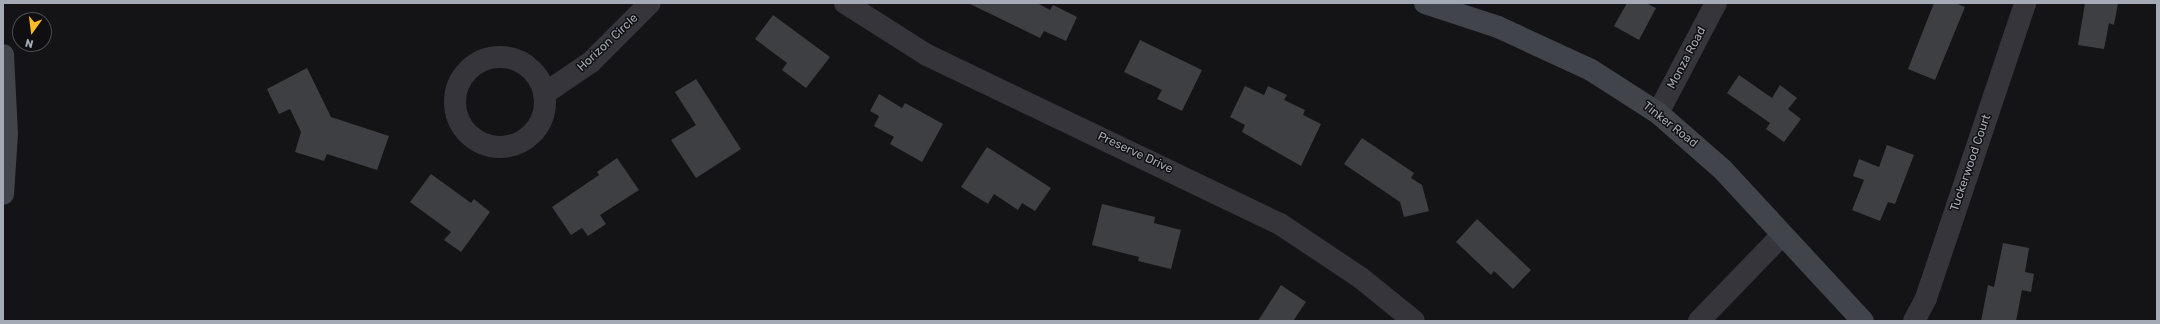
<!DOCTYPE html>
<html>
<head>
<meta charset="utf-8">
<style>
  body { margin:0 }
  #map { position:relative; width:2160px; height:324px; overflow:hidden; background:#141416; font-family:Rubik,sans-serif }
  div>[style] { position:absolute }
  .building>* { inset:0; background:#3e3f43 }
  .street>* { height:22px; margin:-11px; padding:0 11px; transform-origin:11px; border-radius:11px; background:#35353b }
  .street>.ring { margin:-11px; padding:0; box-sizing:content-box; background:none; border:22px solid #35353b; border-radius:50% }
  .secondary>* { height:22px; margin:-11px; padding:0 11px; transform-origin:11px; border-radius:11px; background:#42444b }
  span { translate:-50% -50%; white-space:nowrap; text-align:center; line-height:1.15; -webkit-text-stroke:3px #0f0f11; paint-order:stroke }
  .street-label { font-size:12px; color:#a5aab7 }
  .frame { position:absolute; inset:0; border:4px solid #a5aab7; pointer-events:none }
  .north { position:absolute; left:12px; top:12px; width:40px; height:40px; box-sizing:border-box; background:#0f0f11; border:1px solid #4b4d53; border-radius:50%; rotate:194deg; font-size:11px; font-weight:700; line-height:16px; text-align:center; color:#a5aab7 }
  .north::after { content:''; display:block; margin:auto; width:14px; height:18px; background:#fdbb25; clip-path:polygon(50% 0,100% 100%,50% 72%,0 100%) }
</style>
</head>
<body>
<div id="map">
  <div class="building">
    <i style="clip-path:polygon(968px 3px,1037px 3px,1050px 10px,1053px 5px,1077px 17px,1066px 41px,1044px 31px,1040px 38px)"></i>
    <i style="clip-path:polygon(1627px 3px,1646px 3px,1656px 8px,1639px 40px,1614px 26px)"></i>
    <i style="clip-path:polygon(1934px 3px,1955px 3px,1965px 7px,1935px 80px,1908px 69px)"></i>
    <i style="clip-path:polygon(2085px 3px,2118px 3px,2114px 25px,2109px 23px,2104px 49px,2078px 45px)"></i>
    <i style="clip-path:polygon(773px 15px,830px 57px,806px 88px,782px 70px,787px 63px,755px 39px)"></i>
    <i style="clip-path:polygon(1140px 40px,1202px 70px,1182px 111px,1157px 99px,1162px 90px,1124px 72px)"></i>
    <i style="clip-path:polygon(307px 68px,331px 117px,389px 136px,377px 170px,327px 154px,324px 161px,295px 152px,301px 132px,290px 109px,279px 114px,267px 89px)"></i>
    <i style="clip-path:polygon(1739px 75px,1772px 98px,1780px 85px,1797px 98px,1788px 109px,1801px 119px,1784px 142px,1766px 129px,1770px 123px,1727px 93px)"></i>
    <i style="clip-path:polygon(696px 79px,741px 149px,696px 178px,671px 140px,696px 125px,675px 92px)"></i>
    <i style="clip-path:polygon(1245px 86px,1264px 95px,1268px 86px,1287px 95px,1284px 100px,1305px 110px,1303px 115px,1321px 124px,1301px 166px,1242px 132px,1245px 125px,1230px 117px)"></i>
    <i style="clip-path:polygon(879px 94px,902px 108px,905px 103px,943px 124px,922px 162px,890px 144px,894px 137px,874px 126px,879px 116px,870px 111px)"></i>
    <i style="clip-path:polygon(1362px 138px,1414px 173px,1411px 178px,1422px 185px,1429px 211px,1404px 217px,1400px 202px,1344px 164px)"></i>
    <i style="clip-path:polygon(1887px 145px,1914px 155px,1895px 204px,1888px 202px,1880px 221px,1852px 210px,1864px 180px,1853px 176px,1859px 159px,1879px 167px)"></i>
    <i style="clip-path:polygon(987px 147px,1051px 188px,1035px 211px,1022px 203px,1018px 210px,994px 194px,988px 204px,961px 187px)"></i>
    <i style="clip-path:polygon(617px 158px,639px 190px,600px 215px,606px 224px,588px 236px,582px 228px,571px 235px,552px 207px,599px 175px,597px 172px)"></i>
    <i style="clip-path:polygon(431px 174px,471px 203px,474px 199px,490px 212px,461px 252px,444px 240px,451px 232px,410px 202px)"></i>
    <i style="clip-path:polygon(1102px 204px,1155px 217px,1154px 223px,1181px 230px,1171px 269px,1138px 261px,1139px 257px,1092px 245px)"></i>
    <i style="clip-path:polygon(1477px 219px,1531px 270px,1513px 289px,1494px 271px,1491px 275px,1456px 242px)"></i>
    <i style="clip-path:polygon(2003px 243px,2029px 248px,2025px 272px,2034px 274px,2031px 292px,2022px 290px,2016px 321px,1981px 321px,1988px 285px,1994px 287px)"></i>
    <i style="clip-path:polygon(1281px 285px,1306px 302px,1293px 321px,1258px 321px)"></i>
  </div>
  <div class="street">
    <i style="left:845px;top:3px;width:97px;rotate:32.4deg"></i>
    <i style="left:927px;top:55px;width:391px;rotate:25.6deg"></i>
    <i style="left:1280px;top:224px;width:97px;rotate:33.7deg"></i>
    <i style="left:1361px;top:278px;width:68px;rotate:39.1deg"></i>
    <i class="ring" style="left:455px;top:57px;width:68px;height:68px"></i>
    <i style="left:544px;top:94px;width:57px;rotate:-34.2deg"></i>
    <i style="left:591px;top:62px;width:83px;rotate:-45deg"></i>
    <i style="left:1658px;top:113px;width:124px;rotate:-62.2deg"></i>
    <i style="left:1699px;top:321px;width:120px;rotate:-46deg"></i>
    <i style="left:1914px;top:321px;width:26px;rotate:-62deg"></i>
    <i style="left:1926px;top:298px;width:311px;rotate:-71.4deg"></i>
  </div>
  <div class="secondary">
    <i style="left:1425px;top:3px;width:77px;rotate:18.2deg"></i>
    <i style="left:1498px;top:27px;width:102px;rotate:24.8deg"></i>
    <i style="left:1591px;top:70px;width:80px;rotate:32.7deg"></i>
    <i style="left:1658px;top:113px;width:86px;rotate:41.2deg"></i>
    <i style="left:1723px;top:170px;width:206px;rotate:47.2deg"></i>
    <i style="left:3px;top:55px;width:79px;rotate:87.1deg"></i>
    <i style="left:7px;top:134px;width:60px;rotate:93.8deg"></i>
  </div>
  <div class="street-label">
    <span style="left:608px;top:43px;rotate:-43deg">Horizon Circle</span>
    <span style="left:1687px;top:58px;rotate:-62deg">Monza Road</span>
    <span style="left:1670px;top:125px;rotate:38deg">Tinker Road</span>
    <span style="left:1135px;top:153px;rotate:25deg">Preserve Drive</span>
    <span style="left:1971px;top:163px;rotate:-71deg">Tuckerwood Court</span>
  </div>
  <div class="frame"></div>
  <div class="north">N</div>
</div>
</body>
</html>
